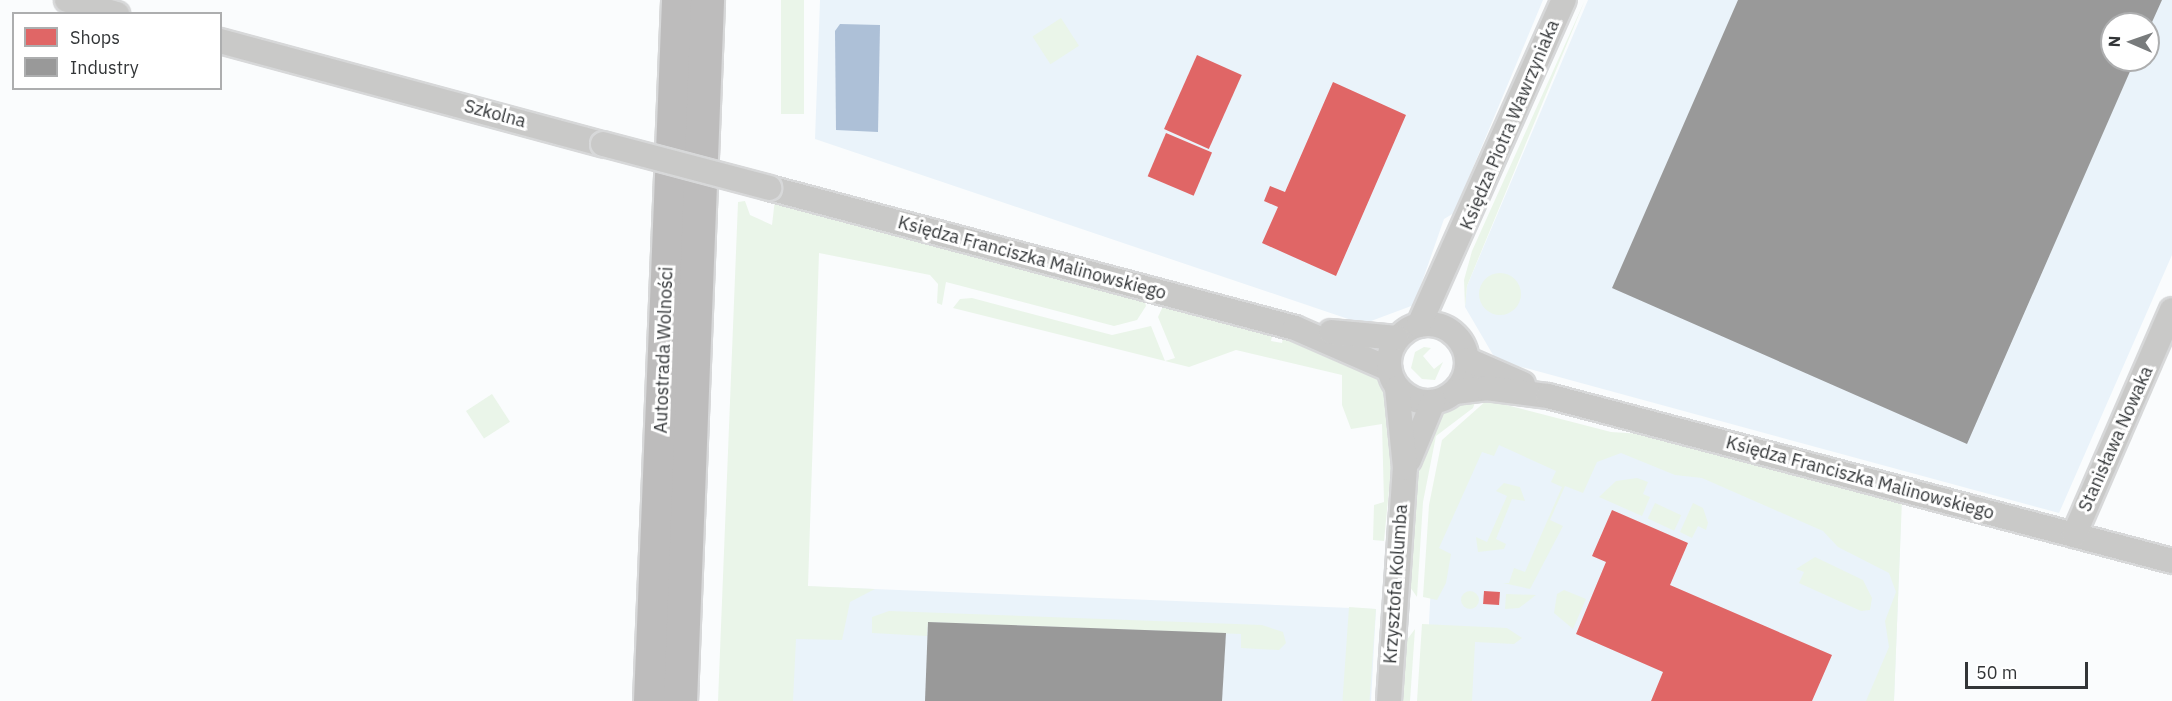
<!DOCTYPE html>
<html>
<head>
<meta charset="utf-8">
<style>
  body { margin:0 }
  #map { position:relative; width:2172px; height:701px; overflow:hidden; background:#fafcfd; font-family:"IBM Plex Sans",sans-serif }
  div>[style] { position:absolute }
  .built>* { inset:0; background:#eaf3fa }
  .green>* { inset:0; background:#eaf5e9; transform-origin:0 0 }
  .round { border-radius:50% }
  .water>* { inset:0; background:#adc0d7 }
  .shops>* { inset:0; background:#e06666; transform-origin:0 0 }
  .industry>* { inset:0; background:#999 }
  .roads { filter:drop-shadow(2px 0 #d7d8d9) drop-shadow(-2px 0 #d7d8d9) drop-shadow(0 2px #d7d8d9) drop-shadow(0 -2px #d7d8d9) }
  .minor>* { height:24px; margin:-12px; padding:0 12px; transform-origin:12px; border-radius:12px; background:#c9c9c8 }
  .minor>.ring { margin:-12px; padding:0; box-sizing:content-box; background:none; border:24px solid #c9c9c8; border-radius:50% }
  .highway>* { height:33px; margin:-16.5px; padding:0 16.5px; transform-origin:16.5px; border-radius:16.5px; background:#bdbcbc }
  .bridges { filter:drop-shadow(2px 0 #d7d8d9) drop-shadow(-2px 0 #d7d8d9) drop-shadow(0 2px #d7d8d9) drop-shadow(0 -2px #d7d8d9) }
  .minor-bridge>* { height:24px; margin:-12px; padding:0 12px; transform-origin:12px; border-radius:12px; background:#c9c9c8 }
  span { translate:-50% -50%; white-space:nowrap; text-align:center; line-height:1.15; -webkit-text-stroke:6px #fff; paint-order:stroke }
  .street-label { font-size:18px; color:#323537 }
  .legend { position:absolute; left:12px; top:12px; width:210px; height:78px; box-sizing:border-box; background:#fff; border:2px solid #adaeaf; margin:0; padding:8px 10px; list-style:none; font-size:18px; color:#323537 }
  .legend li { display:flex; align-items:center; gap:12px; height:30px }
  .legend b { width:30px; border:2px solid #adaeaf }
  .north { position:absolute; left:2100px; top:12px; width:60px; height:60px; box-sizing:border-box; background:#fff; border:2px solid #adaeaf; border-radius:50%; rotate:272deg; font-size:16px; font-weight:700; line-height:24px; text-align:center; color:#323537 }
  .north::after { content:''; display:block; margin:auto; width:21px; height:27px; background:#787b7c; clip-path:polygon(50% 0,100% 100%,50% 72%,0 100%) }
  .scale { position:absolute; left:1965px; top:662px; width:123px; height:27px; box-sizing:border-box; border:3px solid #323537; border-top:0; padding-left:8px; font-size:18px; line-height:21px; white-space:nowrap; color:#323537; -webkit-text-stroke:4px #fff; paint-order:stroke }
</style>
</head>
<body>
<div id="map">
  <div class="built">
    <i style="clip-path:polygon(820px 0,1543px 0,1454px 213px,1444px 219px,1414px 305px,1363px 324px,815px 139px)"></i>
    <i style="clip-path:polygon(evenodd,1588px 0,2172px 0,2172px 255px,2059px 513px,1496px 360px,1465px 307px,1467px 286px,1588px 0,2112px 24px,2148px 24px,2148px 60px,2112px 60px,2112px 24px)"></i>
    <i style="clip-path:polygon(1508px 417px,1901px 520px,1894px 701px,1425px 701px,1434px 525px,1449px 462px)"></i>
    <i style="clip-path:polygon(798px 586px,1376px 609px,1371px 701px,768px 701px)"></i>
  </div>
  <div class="green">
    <i style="left:781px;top:0;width:23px;height:114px"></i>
    <i style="clip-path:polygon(1585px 0,1467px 286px,1465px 307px,1464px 280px,1472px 251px)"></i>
    <i style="left:1061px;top:18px;width:33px;height:34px;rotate:57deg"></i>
    <i style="clip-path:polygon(775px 199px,1144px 299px,1146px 306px,1137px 320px,1114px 326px,946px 282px,942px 305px,937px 303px,938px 284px,930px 275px,819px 253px,808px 586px,875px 589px,850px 602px,842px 640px,796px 639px,793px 701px,718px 701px,738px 202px,745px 201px,750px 215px,772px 225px)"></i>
    <i class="round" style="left:1479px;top:273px;width:42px;height:42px"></i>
    <i style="clip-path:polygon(972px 298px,1112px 335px,1151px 326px,1165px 361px,1175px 358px,1158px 317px,1164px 304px,1273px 331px,1271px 341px,1282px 343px,1284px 334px,1375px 374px,1396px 419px,1384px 541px,1373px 540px,1374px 505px,1384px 502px,1382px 424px,1351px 429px,1342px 405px,1342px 375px,1236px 350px,1189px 367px,953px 308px,960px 299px)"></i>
    <i style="clip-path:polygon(1424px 347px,1431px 348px,1423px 356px,1434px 369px,1443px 362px,1435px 380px,1422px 379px,1411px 368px,1415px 352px)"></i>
    <i style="left:492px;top:394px;width:33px;height:31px;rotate:57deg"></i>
    <i style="clip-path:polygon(1477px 397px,1473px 408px,1436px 436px,1423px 502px,1417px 597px,1408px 584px,1415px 470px,1437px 417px)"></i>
    <i style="clip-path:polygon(1487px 400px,1611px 432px,1658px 435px,1902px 500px,1894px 701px,1866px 701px,1889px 647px,1885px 621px,1896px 592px,1889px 573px,1838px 547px,1823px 531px,1702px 478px,1675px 475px,1621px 453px,1597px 462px,1583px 493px,1565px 486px,1550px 520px,1563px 526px,1530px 589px,1503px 583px,1509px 583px,1514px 568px,1525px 572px,1562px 487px,1551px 482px,1556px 471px,1499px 445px,1494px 456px,1482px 452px,1439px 548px,1451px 554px,1446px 583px,1437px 600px,1423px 597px,1429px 505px,1442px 440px)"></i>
    <i style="clip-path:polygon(1637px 478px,1648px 482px,1643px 494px,1650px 497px,1642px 516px,1599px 497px,1616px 481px)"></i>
    <i style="clip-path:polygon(1504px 483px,1520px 487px,1525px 501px,1512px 499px,1496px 539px,1506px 544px,1504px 549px,1478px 552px,1476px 537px,1487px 542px,1507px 496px,1496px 491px)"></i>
    <i style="left:1655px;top:503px;width:29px;height:17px;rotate:25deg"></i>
    <i style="clip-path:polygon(1693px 503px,1703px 508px,1708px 523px,1706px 530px,1698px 526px,1692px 538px,1680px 532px)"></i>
    <i style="clip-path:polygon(1815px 557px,1863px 580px,1872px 598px,1870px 610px,1861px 611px,1799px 583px,1804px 572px,1796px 569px)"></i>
    <i style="clip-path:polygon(1564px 590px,1586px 599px,1573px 629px,1554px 613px,1557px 594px)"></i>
    <i class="round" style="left:1461px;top:591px;width:18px;height:18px"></i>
    <i style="clip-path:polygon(1506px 594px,1536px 595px,1519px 608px,1505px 609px)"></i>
    <i style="left:1349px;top:607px;width:27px;height:94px;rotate:4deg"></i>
    <i style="clip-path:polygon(889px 611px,1262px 625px,1283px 632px,1286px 643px,1279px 650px,1241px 648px,1241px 634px,928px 622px,927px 636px,872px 633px,872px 617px)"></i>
    <i style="clip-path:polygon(1422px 624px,1507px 628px,1522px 638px,1514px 644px,1475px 642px,1472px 701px,1417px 701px)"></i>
    <i style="clip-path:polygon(1415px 629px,1410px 701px,1399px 701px,1403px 645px)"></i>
  </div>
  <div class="water">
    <i style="clip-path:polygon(840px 24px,880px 25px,878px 132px,836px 130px,835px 31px)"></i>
  </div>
  <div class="shops">
    <i style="left:1197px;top:55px;width:49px;height:81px;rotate:24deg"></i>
    <i style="clip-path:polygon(1333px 82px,1406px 115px,1336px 276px,1262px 243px,1278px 207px,1264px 201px,1270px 186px,1285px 192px)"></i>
    <i style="left:1166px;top:133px;width:50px;height:47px;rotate:23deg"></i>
    <i style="clip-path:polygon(1612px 510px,1688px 543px,1670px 585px,1832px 655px,1812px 701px,1651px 701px,1663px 672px,1576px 634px,1606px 562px,1592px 556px)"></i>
    <i style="left:1484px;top:591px;width:16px;height:13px;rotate:4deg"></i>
  </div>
  <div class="industry">
    <i style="clip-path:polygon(1738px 0,2162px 0,2148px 31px,2148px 24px,2112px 24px,2112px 60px,2135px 60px,1967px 444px,1612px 288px)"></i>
    <i style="clip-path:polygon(928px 622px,1226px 633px,1222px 701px,925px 701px)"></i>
  </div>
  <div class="roads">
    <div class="minor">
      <i style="left:67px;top:0;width:52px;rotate:15.6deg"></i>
      <i style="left:220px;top:41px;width:397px;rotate:15.1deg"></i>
      <i style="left:769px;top:188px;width:544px;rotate:14.9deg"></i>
      <i style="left:1295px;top:328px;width:103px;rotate:23.6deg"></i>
      <i class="ring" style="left:1389px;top:324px;width:54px;height:54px"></i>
      <i style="left:1419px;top:325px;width:356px;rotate:-66deg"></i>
      <i style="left:1331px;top:332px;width:66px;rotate:5.2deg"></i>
      <i style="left:1468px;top:360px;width:60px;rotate:23.6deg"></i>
      <i style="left:1455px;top:392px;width:31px;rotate:-7deg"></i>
      <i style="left:1486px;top:388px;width:63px;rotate:7.4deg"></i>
      <i style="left:1548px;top:396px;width:645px;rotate:14.81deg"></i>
      <i style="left:1409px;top:460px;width:63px;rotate:-67.5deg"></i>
      <i style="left:2074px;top:535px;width:245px;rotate:-66.5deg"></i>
      <i style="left:1389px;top:701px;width:234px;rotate:-86.1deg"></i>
      <i style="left:1405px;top:468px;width:80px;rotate:-95.7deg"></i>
    </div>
    <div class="highway">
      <i style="left:650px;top:701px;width:702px;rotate:-87.71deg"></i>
      <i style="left:680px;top:701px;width:702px;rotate:-87.79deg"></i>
    </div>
  </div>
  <div class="bridges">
    <div class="minor-bridge">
      <i style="left:603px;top:144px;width:172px;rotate:14.8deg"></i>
    </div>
  </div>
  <div class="street-label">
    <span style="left:495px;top:114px;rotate:15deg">Szkolna</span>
    <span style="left:1510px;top:125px;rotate:-67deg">Księdza Piotra Wawrzyniaka</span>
    <span style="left:1032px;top:258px;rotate:15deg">Księdza Franciszka Malinowskiego</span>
    <span style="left:664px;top:350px;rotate:-88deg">Autostrada Wolności</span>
    <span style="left:2116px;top:439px;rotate:-66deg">Stanisława Nowaka</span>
    <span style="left:1860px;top:478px;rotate:15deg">Księdza Franciszka Malinowskiego</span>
    <span style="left:1396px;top:584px;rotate:-86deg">Krzysztofa Kolumba</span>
  </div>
  <ul class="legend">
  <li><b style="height:16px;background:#e06666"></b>Shops</li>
  <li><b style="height:16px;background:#999"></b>Industry</li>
  </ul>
  <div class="north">N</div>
  <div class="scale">50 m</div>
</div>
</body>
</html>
